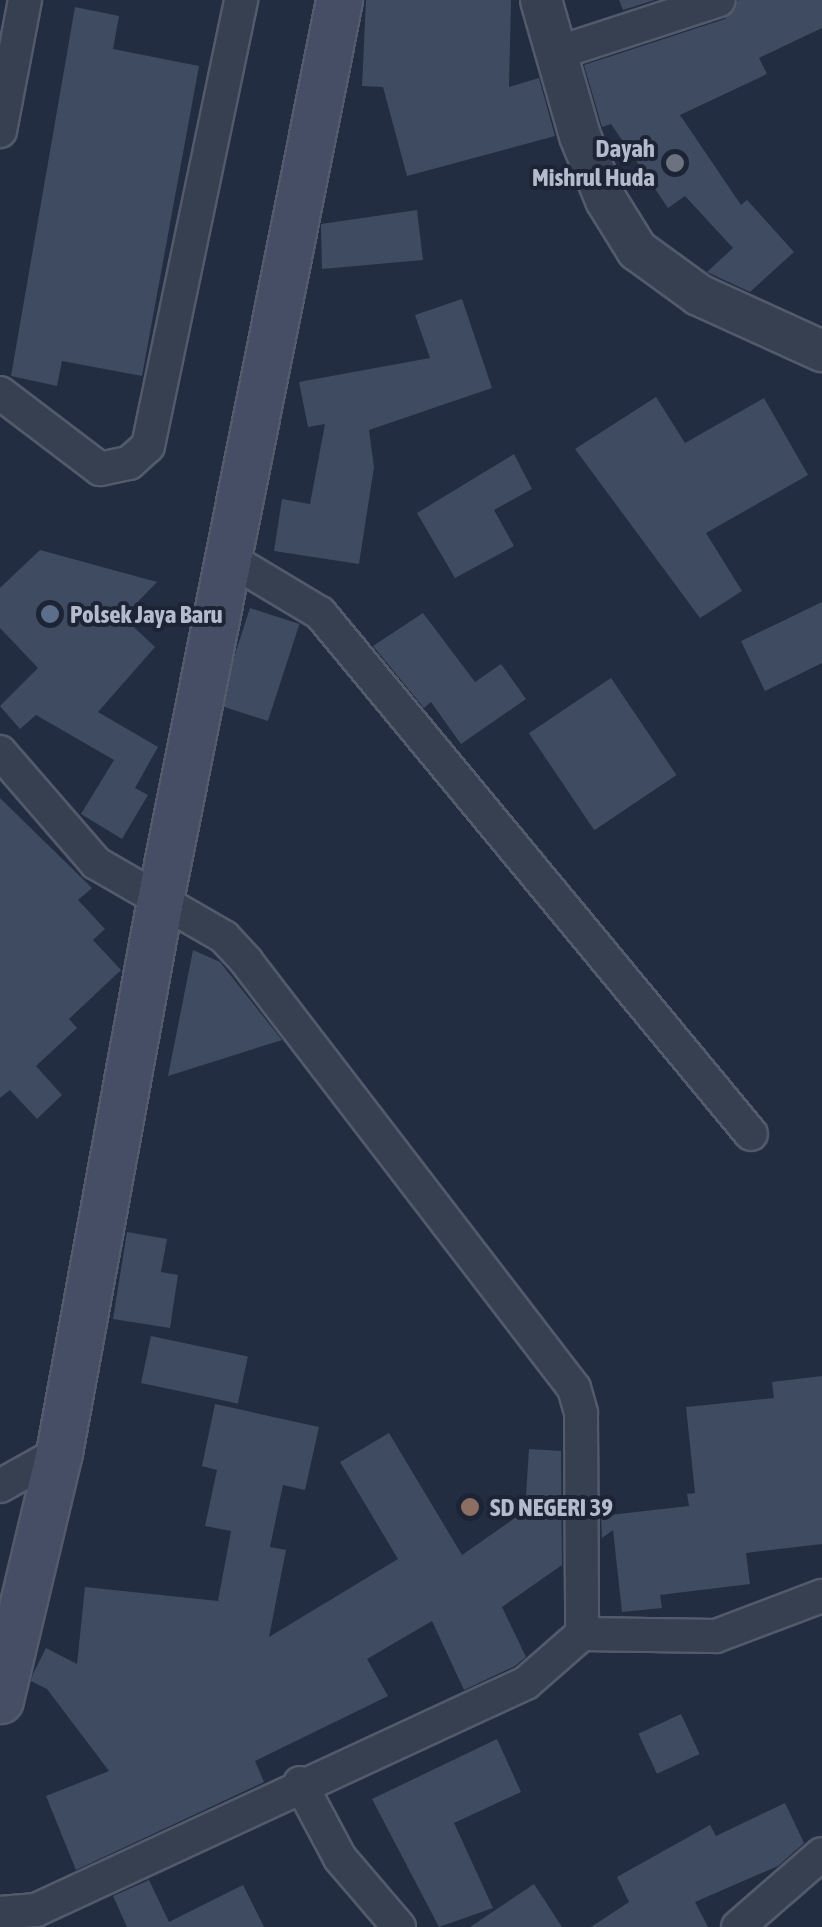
<!DOCTYPE html>
<html>
<head>
<meta charset="utf-8">
<style>
  body { margin:0 }
  #map { position:relative; width:822px; height:1927px; overflow:hidden; background:#232d41; font-family:"Asap Condensed",sans-serif }
  div>[style] { position:absolute }
  .building>* { inset:0; background:#3f4b61; transform-origin:0 0 }
  .roads { filter:drop-shadow(2px 0 #525a6b) drop-shadow(-2px 0 #525a6b) drop-shadow(0 2px #525a6b) drop-shadow(0 -2px #525a6b) }
  .minor>* { height:32px; margin:-16px; padding:0 16px; transform-origin:16px; border-radius:16px; background:#374051 }
  .tertiary>* { height:40px; margin:-20px; padding:0 20px; transform-origin:20px; border-radius:20px; background:#374051 }
  .secondary>* { height:45px; margin:-22.5px; padding:0 22.5px; transform-origin:22.5px; border-radius:22.5px; background:#454e64 }
  .dots>* { width:28px; height:28px; translate:-50% -50%; box-sizing:border-box; border:5px solid #1c2436; border-radius:50% }
  span { translate:-50% -50%; white-space:nowrap; text-align:center; line-height:1.15; -webkit-text-stroke:8px #1c2436; paint-order:stroke }
  .poi-label { font-size:25px; color:#b4bbcb; font-weight:700 }
  .right { translate:-100% -50%; text-align:right }
  .left { translate:0 -50%; text-align:left }
</style>
</head>
<body>
<div id="map">
  <div class="building">
    <i style="clip-path:polygon(366px 0,511px 0,509px 87px,539px 78px,555px 136px,407px 176px,383px 87px,362px 86px)"></i>
    <i style="clip-path:polygon(619px 0,655px 0,623px 10px)"></i>
    <i style="clip-path:polygon(738px 0,822px 0,822px 28px,759px 58px,767px 74px,680px 115px,741px 205px,747px 200px,794px 252px,750px 292px,707px 272px,733px 248px,685px 196px,668px 208px,611px 124px,602px 127px,584px 65px,725px 19px)"></i>
    <i style="clip-path:polygon(75px 7px,119px 16px,113px 49px,199px 66px,142px 376px,62px 361px,57px 386px,11px 376px)"></i>
    <i style="clip-path:polygon(417px 210px,423px 260px,322px 269px,321px 224px)"></i>
    <i style="clip-path:polygon(462px 299px,492px 388px,369px 430px,374px 467px,359px 564px,274px 551px,282px 499px,310px 504px,325px 424px,308px 427px,299px 382px,430px 358px,415px 315px)"></i>
    <i style="clip-path:polygon(656px 397px,685px 443px,764px 398px,808px 475px,706px 533px,742px 591px,700px 618px,575px 449px)"></i>
    <i style="clip-path:polygon(514px 454px,532px 489px,494px 510px,514px 546px,455px 578px,417px 513px)"></i>
    <i style="clip-path:polygon(40px 550px,157px 582px,123px 617px,155px 647px,98px 712px,158px 747px,135px 788px,148px 795px,122px 839px,81px 814px,114px 760px,36px 715px,20px 729px,0 706px,38px 668px,0 628px,0 588px)"></i>
    <i style="clip-path:polygon(822px 602px,822px 663px,765px 691px,741px 641px)"></i>
    <i style="left:250px;top:608px;width:52px;height:102px;rotate:18deg"></i>
    <i style="clip-path:polygon(423px 613px,475px 682px,501px 664px,526px 699px,461px 744px,431px 702px,424px 708px,373px 646px)"></i>
    <i style="left:611px;top:678px;width:117px;height:99px;rotate:56deg"></i>
    <i style="clip-path:polygon(0 798px,92px 888px,78px 900px,105px 929px,93px 940px,121px 970px,69px 1019px,77px 1028px,36px 1066px,62px 1095px,37px 1119px,10px 1090px,0 1098px)"></i>
    <i style="clip-path:polygon(193px 950px,220px 962px,282px 1040px,168px 1076px)"></i>
    <i style="clip-path:polygon(127px 1232px,167px 1239px,161px 1272px,178px 1275px,170px 1328px,113px 1319px)"></i>
    <i style="left:151px;top:1336px;width:99px;height:48px;rotate:12deg"></i>
    <i style="clip-path:polygon(822px 1376px,822px 1544px,746px 1553px,750px 1584px,660px 1595px,662px 1608px,622px 1612px,613px 1530px,602px 1538px,601px 1516px,689px 1506px,687px 1494px,695px 1493px,686px 1407px,774px 1398px,772px 1382px)"></i>
    <i style="clip-path:polygon(215px 1404px,319px 1427px,305px 1490px,283px 1485px,270px 1547px,286px 1550px,269px 1637px,398px 1559px,340px 1462px,389px 1433px,462px 1555px,525px 1511px,529px 1449px,561px 1451px,562px 1565px,502px 1607px,526px 1657px,515px 1666px,464px 1690px,432px 1621px,367px 1659px,388px 1696px,255px 1761px,264px 1782px,76px 1870px,46px 1796px,109px 1771px,47px 1689px,31px 1681px,33px 1674px,46px 1648px,77px 1664px,85px 1587px,218px 1601px,231px 1531px,205px 1526px,217px 1470px,202px 1466px)"></i>
    <i style="left:681px;top:1714px;width:44px;height:47px;rotate:65deg"></i>
    <i style="clip-path:polygon(497px 1739px,521px 1792px,454px 1823px,493px 1908px,439px 1927px,372px 1799px)"></i>
    <i style="clip-path:polygon(785px 1803px,804px 1843px,778px 1866px,695px 1902px,708px 1927px,591px 1927px,629px 1902px,617px 1877px,710px 1825px,716px 1836px)"></i>
    <i style="clip-path:polygon(149px 1880px,169px 1922px,243px 1885px,264px 1927px,127px 1927px,113px 1896px)"></i>
    <i style="clip-path:polygon(534px 1884px,562px 1927px,470px 1927px)"></i>
  </div>
  <div class="roads">
    <div class="minor">
      <i style="left:557px;top:53px;width:170px;rotate:-18.1deg"></i>
      <i style="left:0;top:131px;width:133px;rotate:-79.2deg"></i>
      <i style="left:0;top:393px;width:126px;rotate:37.2deg"></i>
      <i style="left:100px;top:469px;width:30px;rotate:-12deg"></i>
      <i style="left:129px;top:463px;width:25px;rotate:-42deg"></i>
      <i style="left:148px;top:446px;width:456px;rotate:-78.2deg"></i>
      <i style="left:228px;top:558px;width:107px;rotate:30.9deg"></i>
      <i style="left:320px;top:613px;width:676px;rotate:50.4deg"></i>
      <i style="left:0;top:752px;width:147px;rotate:49.1deg"></i>
      <i style="left:96px;top:863px;width:148px;rotate:30deg"></i>
      <i style="left:224px;top:937px;width:33px;rotate:47deg"></i>
      <i style="left:246px;top:961px;width:538px;rotate:52.47deg"></i>
      <i style="left:574px;top:1388px;width:26px;rotate:74deg"></i>
      <i style="left:581px;top:1413px;width:221px;rotate:89.7deg"></i>
      <i style="left:0;top:1486px;width:68px;rotate:-29.2deg"></i>
      <i style="left:300px;top:1783px;width:85px;rotate:61.9deg"></i>
      <i style="left:340px;top:1858px;width:91px;rotate:49.5deg"></i>
      <i style="left:0;top:1913px;width:36px;rotate:-5deg"></i>
      <i style="left:36px;top:1910px;width:540px;rotate:-24.86deg"></i>
      <i style="left:526px;top:1683px;width:74px;rotate:-41.2deg"></i>
      <i style="left:582px;top:1634px;width:134px;rotate:0.9deg"></i>
      <i style="left:716px;top:1636px;width:113px;rotate:-20.7deg"></i>
      <i style="left:738px;top:1927px;width:111px;rotate:-41deg"></i>
    </div>
    <div class="tertiary">
      <i style="left:541px;top:0;width:141px;rotate:74deg"></i>
      <i style="left:580px;top:136px;width:69px;rotate:67.9deg"></i>
      <i style="left:606px;top:200px;width:59px;rotate:58.2deg"></i>
      <i style="left:637px;top:250px;width:77px;rotate:36deg"></i>
      <i style="left:699px;top:295px;width:135px;rotate:24.5deg"></i>
    </div>
    <div class="secondary">
      <i style="left:0;top:1700px;width:254px;rotate:-76.6deg"></i>
      <i style="left:59px;top:1453px;width:562px;rotate:-79.65deg"></i>
      <i style="left:160px;top:900px;width:918px;rotate:-78.75deg"></i>
    </div>
  </div>
  <div class="dots">
    <i style="left:675px;top:163px;background:#6b7280"></i>
    <i style="left:50px;top:614px;background:#5c6f8a"></i>
    <i style="left:470px;top:1507px;background:#8d6e63"></i>
  </div>
  <div class="poi-label">
    <span class="right" style="left:655px;top:163px">Dayah<br>Mishrul Huda</span>
    <span class="left" style="left:70px;top:614px">Polsek Jaya Baru</span>
    <span class="left" style="left:490px;top:1507px">SD NEGERI 39</span>
  </div>
</div>
</body>
</html>
